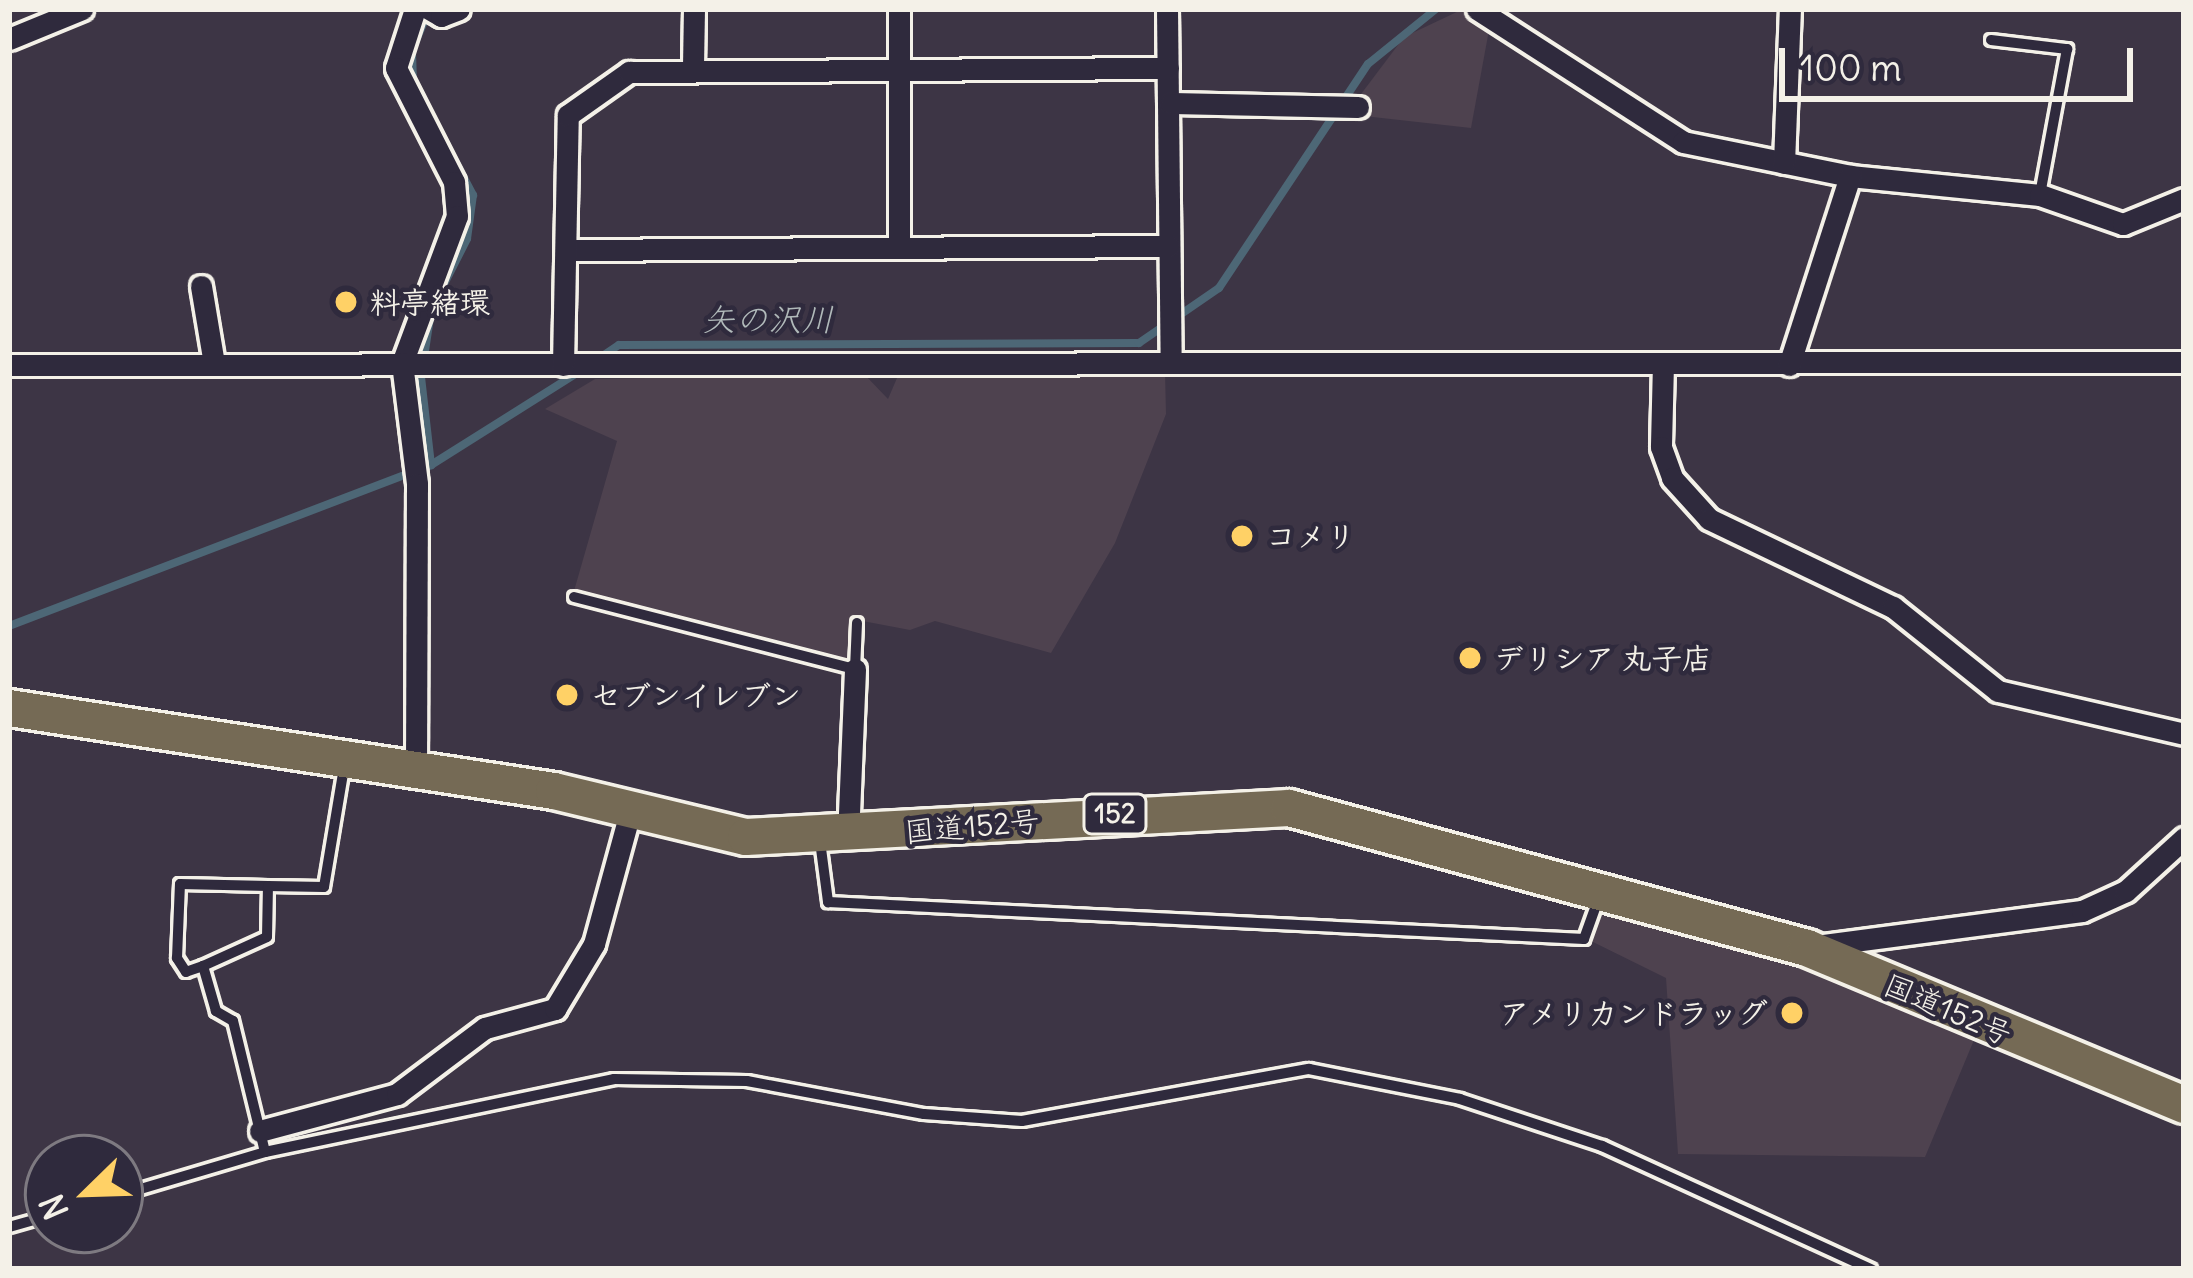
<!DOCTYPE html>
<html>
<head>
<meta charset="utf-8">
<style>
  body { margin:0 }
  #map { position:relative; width:2193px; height:1278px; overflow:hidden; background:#3d3545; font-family:Delius,"Klee One",sans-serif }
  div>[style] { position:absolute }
  .built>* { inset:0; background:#4e424f }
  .stream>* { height:8px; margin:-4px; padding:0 4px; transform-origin:4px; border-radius:4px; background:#4d6776 }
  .roads { filter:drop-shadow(3px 0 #f4f1e8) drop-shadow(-3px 0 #f4f1e8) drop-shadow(0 3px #f4f1e8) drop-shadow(0 -3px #f4f1e8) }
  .service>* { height:10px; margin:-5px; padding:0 5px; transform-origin:5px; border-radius:5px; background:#2f2a3d }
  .minor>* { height:21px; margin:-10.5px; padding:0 10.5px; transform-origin:10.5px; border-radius:10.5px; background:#2f2a3d }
  .trunk>* { height:36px; margin:-18px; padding:0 18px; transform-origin:18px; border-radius:18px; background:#756a55 }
  .dots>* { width:33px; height:33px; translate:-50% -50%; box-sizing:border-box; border:6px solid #2f2a3d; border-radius:50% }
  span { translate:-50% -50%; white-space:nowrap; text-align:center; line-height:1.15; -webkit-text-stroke:9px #2f2a3d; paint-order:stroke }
  .shield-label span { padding:3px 9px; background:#2f2a3d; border:3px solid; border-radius:9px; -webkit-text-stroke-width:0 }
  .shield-label { font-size:27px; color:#f4f1e8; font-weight:700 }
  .poi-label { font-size:30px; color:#f4f1e8; font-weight:700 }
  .left { translate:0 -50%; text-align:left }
  .right { translate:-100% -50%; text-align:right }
  .street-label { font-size:30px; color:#f4f1e8 }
  .water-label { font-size:33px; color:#b1baba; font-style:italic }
  .frame { position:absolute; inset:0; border:12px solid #f4f1e8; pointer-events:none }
  .north { position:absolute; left:24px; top:1134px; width:120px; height:120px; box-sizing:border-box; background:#2f2a3d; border:3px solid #7e7a81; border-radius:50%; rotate:247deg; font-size:33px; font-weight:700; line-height:48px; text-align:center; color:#f4f1e8 }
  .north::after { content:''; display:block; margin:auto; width:42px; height:54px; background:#ffd166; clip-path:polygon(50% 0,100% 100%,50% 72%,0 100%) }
  .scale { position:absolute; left:1779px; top:48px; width:354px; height:54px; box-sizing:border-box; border:6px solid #f4f1e8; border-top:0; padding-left:15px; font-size:36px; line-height:42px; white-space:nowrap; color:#f4f1e8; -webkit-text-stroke:9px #2f2a3d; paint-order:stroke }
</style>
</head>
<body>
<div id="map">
  <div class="built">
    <i style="clip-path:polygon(1461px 10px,1489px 30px,1471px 128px,1346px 114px,1404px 37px)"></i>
    <i style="clip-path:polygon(900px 371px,1165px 371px,1166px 414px,1115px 543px,1051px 653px,935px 621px,910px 630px,852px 619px,848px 663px,574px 591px,617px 441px,545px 409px,595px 379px,864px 374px,888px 399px)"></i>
    <i style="clip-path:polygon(1601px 903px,1774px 954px,1974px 1040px,1925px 1157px,1678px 1154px,1666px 978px,1591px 941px)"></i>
  </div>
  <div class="stream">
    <i style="left:413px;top:81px;width:31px;rotate:-92deg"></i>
    <i style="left:412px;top:50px;width:43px;rotate:-67deg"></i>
    <i style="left:434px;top:121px;width:84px;rotate:62.2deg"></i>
    <i style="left:473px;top:195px;width:44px;rotate:97.8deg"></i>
    <i style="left:467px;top:239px;width:66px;rotate:117deg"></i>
    <i style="left:430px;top:318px;width:60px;rotate:98.7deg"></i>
    <i style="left:421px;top:377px;width:89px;rotate:83.5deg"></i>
    <i style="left:598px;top:359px;width:25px;rotate:-34deg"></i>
    <i style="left:619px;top:345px;width:520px;rotate:-0.22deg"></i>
    <i style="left:1139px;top:343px;width:97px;rotate:-34.5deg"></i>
    <i style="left:1219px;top:288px;width:269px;rotate:-56.4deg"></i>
    <i style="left:1368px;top:64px;width:87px;rotate:-39deg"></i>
    <i style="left:9px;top:626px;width:452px;rotate:-20.9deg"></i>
    <i style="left:431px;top:465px;width:176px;rotate:-32.2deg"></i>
  </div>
  <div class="roads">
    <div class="service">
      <i style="left:1991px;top:40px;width:77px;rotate:6.8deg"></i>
      <i style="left:2067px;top:49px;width:148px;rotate:100.5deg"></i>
      <i style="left:574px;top:597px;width:290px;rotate:14.4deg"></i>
      <i style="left:855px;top:669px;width:46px;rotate:-87.5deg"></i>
      <i style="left:820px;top:841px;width:62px;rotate:82.5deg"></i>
      <i style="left:828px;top:902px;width:757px;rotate:2.8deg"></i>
      <i style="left:1584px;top:939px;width:45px;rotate:-70.3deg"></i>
      <i style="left:203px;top:966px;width:18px;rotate:161deg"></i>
      <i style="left:186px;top:972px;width:17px;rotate:-123deg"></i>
      <i style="left:177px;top:958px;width:74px;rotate:-87.7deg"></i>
      <i style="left:180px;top:884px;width:88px;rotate:1.3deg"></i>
      <i style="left:265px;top:1152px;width:357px;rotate:-11.8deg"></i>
      <i style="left:614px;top:1079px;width:133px;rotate:0.9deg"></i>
      <i style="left:747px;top:1081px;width:180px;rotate:10.6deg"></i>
      <i style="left:924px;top:1114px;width:98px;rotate:4.1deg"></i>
      <i style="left:1022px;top:1121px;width:292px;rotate:-10.3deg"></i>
      <i style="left:1309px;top:1069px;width:154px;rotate:11.2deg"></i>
      <i style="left:1460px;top:1099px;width:150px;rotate:18.3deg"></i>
      <i style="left:1602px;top:1146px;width:296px;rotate:24.6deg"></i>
      <i style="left:120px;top:1195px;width:151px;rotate:-16.5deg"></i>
      <i style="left:265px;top:1152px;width:135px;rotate:-103.7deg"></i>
      <i style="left:233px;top:1021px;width:20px;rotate:-150deg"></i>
      <i style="left:216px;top:1011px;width:47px;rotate:-106.1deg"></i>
      <i style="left:203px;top:966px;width:70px;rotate:-24.4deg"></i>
      <i style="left:267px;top:937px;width:51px;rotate:-88.9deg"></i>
      <i style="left:268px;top:886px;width:56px;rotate:1deg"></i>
      <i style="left:324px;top:887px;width:121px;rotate:-80.5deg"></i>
      <i style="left:9px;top:1227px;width:41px;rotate:-15.8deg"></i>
    </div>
    <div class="minor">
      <i style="left:415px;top:9px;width:62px;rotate:107.9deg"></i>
      <i style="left:396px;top:68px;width:128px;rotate:63deg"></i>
      <i style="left:454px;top:182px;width:34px;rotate:85deg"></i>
      <i style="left:457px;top:216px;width:157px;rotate:110.5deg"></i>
      <i style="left:402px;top:363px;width:122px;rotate:82.9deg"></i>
      <i style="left:417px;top:484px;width:284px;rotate:90.2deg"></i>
      <i style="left:429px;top:9px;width:14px;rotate:30deg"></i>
      <i style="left:441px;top:16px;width:19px;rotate:-21deg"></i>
      <i style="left:899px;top:9px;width:239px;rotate:90deg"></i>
      <i style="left:1167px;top:9px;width:354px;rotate:89.4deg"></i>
      <i style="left:1477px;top:9px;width:245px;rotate:32.8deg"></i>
      <i style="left:1683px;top:142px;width:170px;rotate:11.5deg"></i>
      <i style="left:1850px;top:176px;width:191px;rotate:5.7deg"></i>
      <i style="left:2040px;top:195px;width:88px;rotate:19.3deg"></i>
      <i style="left:2123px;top:224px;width:66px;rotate:-22.3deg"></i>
      <i style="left:9px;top:39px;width:79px;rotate:-22.3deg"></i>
      <i style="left:693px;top:66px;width:57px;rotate:-89deg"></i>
      <i style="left:1171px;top:103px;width:187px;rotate:1.2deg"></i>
      <i style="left:1784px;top:163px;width:154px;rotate:-87.8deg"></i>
      <i style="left:568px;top:250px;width:601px;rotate:-0.38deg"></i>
      <i style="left:201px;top:286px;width:79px;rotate:80.5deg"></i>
      <i style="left:1663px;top:363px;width:84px;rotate:91.4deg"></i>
      <i style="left:1661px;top:447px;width:33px;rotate:70deg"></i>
      <i style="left:1672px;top:478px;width:55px;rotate:47.9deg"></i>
      <i style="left:1709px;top:519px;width:204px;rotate:25.6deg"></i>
      <i style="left:1893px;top:607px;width:134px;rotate:38.7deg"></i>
      <i style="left:1998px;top:691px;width:191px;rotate:13deg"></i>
      <i style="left:9px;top:365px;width:2175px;rotate:-0.08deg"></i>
      <i style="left:563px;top:365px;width:250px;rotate:-88.9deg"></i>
      <i style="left:568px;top:115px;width:75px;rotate:-35.2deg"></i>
      <i style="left:629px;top:72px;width:539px;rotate:-0.43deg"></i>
      <i style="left:1789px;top:365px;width:199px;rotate:-72.1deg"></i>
      <i style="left:848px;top:837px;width:168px;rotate:-87.6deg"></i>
      <i style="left:1816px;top:946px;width:268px;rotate:-7.5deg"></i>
      <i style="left:2082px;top:911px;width:48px;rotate:-24.4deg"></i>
      <i style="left:2126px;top:891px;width:79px;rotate:-42.4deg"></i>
      <i style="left:260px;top:1131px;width:142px;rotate:-15.1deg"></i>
      <i style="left:397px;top:1094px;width:110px;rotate:-36.9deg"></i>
      <i style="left:485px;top:1028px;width:73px;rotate:-15.2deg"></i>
      <i style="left:555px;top:1009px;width:76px;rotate:-59deg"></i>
      <i style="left:594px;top:944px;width:140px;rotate:-74.7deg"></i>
    </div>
    <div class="trunk">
      <i style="left:9px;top:708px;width:551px;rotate:8.66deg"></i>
      <i style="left:554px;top:791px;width:197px;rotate:13.5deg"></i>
      <i style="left:746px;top:837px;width:544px;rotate:-3.06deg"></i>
      <i style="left:1289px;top:808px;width:537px;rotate:15.12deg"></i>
      <i style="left:1807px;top:948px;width:408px;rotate:22.6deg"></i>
    </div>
  </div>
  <div class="dots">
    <i style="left:346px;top:302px;background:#ffd166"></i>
    <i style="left:1242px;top:536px;background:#ffd166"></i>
    <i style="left:1470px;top:658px;background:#ffd166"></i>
    <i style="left:567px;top:695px;background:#ffd166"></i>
    <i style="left:1792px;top:1013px;background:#ffd166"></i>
  </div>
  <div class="shield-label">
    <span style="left:1115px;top:814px">152</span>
  </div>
  <div class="poi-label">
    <span class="left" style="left:370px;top:302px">料亭緒環</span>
    <span class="left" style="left:1266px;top:536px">コメリ</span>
    <span class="left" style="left:1494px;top:658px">デリシア 丸子店</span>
    <span class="left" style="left:591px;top:695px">セブンイレブン</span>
    <span class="right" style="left:1768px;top:1013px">アメリカンドラッグ</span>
  </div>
  <div class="street-label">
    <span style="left:972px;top:826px;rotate:-5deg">国道152号</span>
    <span style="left:1948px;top:1009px;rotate:23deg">国道152号</span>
  </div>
  <div class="water-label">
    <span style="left:768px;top:320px">矢の沢川</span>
  </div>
  <div class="frame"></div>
  <div class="north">N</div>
  <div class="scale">100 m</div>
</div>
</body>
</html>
